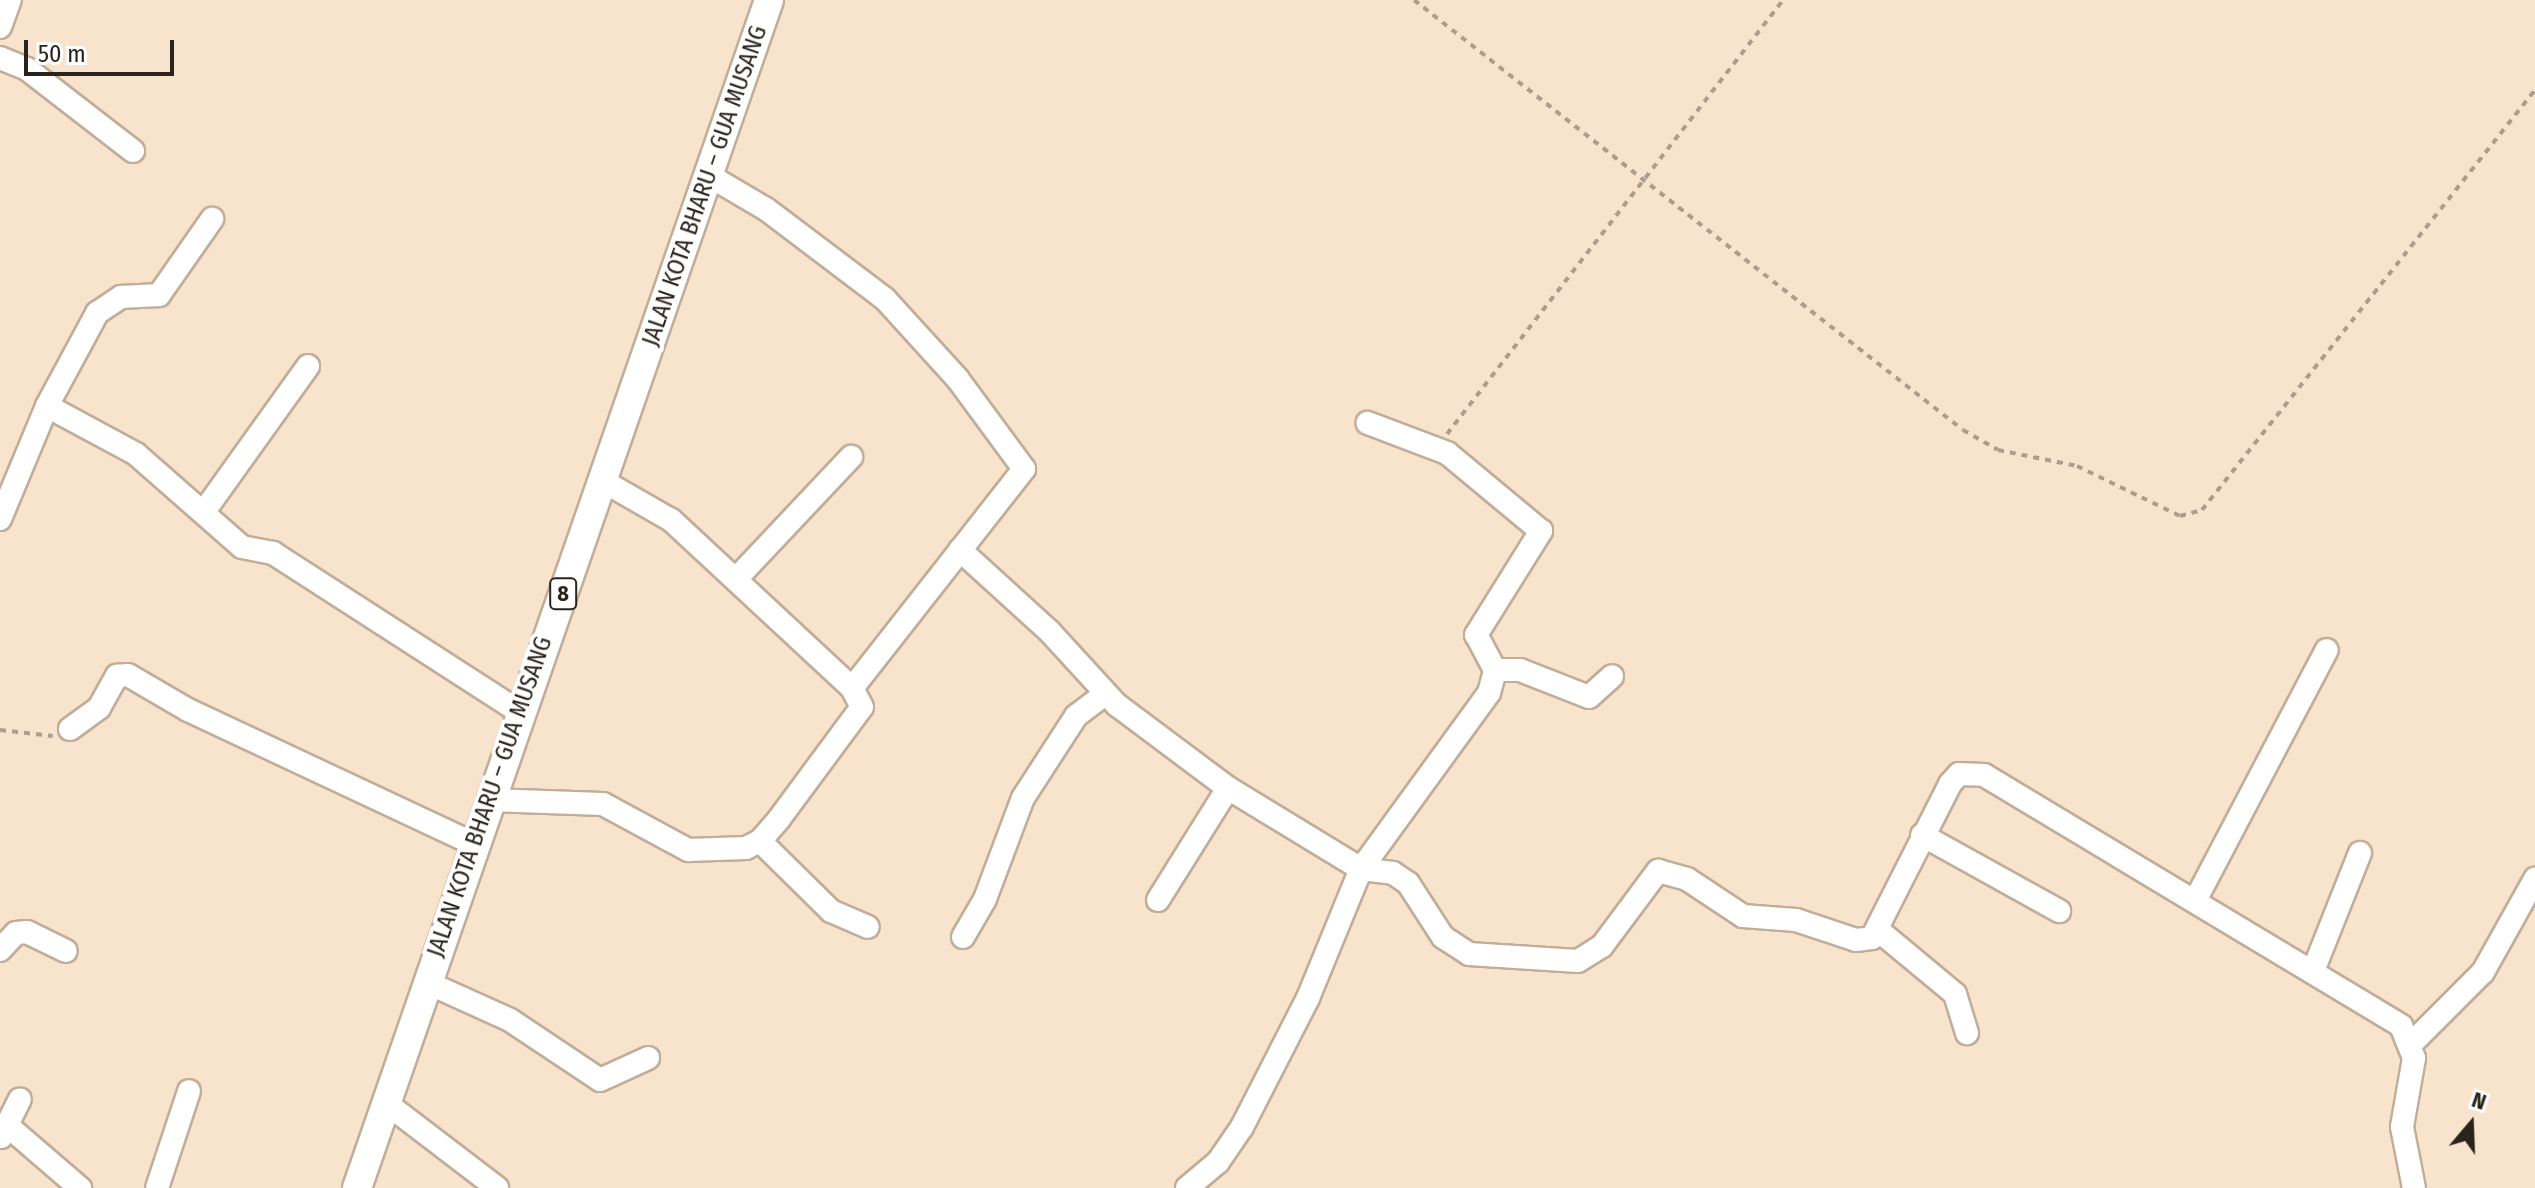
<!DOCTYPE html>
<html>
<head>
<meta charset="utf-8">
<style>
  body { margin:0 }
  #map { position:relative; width:2535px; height:1188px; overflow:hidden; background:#f8e3cd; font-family:"Fira Sans Condensed",sans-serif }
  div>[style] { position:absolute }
  .path>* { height:4px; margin-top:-2px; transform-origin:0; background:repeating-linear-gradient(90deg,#ad9d8d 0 6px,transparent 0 12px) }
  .roads { filter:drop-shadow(2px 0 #c1ad98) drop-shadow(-2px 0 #c1ad98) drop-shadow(0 2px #c1ad98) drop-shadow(0 -2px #c1ad98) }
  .minor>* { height:22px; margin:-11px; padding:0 11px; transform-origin:11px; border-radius:11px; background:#fff }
  .major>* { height:28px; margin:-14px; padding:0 14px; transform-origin:14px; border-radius:14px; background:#fff }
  span { translate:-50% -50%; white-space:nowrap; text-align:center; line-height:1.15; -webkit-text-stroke:8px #fff; paint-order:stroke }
  .shield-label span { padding:2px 6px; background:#fff; border:2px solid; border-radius:6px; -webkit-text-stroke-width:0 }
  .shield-label { font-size:22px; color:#2a231b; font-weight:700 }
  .street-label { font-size:24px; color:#2a231b }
  .north { position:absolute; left:2431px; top:1084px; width:80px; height:80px; -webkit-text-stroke:6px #fff; paint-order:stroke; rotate:19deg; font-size:22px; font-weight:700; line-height:32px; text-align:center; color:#2a231b }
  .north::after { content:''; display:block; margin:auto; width:28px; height:36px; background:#2a231b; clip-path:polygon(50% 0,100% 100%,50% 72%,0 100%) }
  .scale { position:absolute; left:24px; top:40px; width:150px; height:36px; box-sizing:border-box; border:4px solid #2a231b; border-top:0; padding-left:10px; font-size:24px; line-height:28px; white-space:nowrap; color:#2a231b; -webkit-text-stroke:6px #fff; paint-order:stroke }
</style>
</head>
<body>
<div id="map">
  <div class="path">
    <i style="left:1414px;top:0;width:697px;rotate:38.07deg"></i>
    <i style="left:1963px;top:430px;width:40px;rotate:29.7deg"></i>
    <i style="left:1998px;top:450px;width:81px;rotate:11.4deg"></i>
    <i style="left:2077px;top:466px;width:114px;rotate:25.9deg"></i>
    <i style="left:2180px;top:516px;width:23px;rotate:-15deg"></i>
    <i style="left:2202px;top:510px;width:536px;rotate:-51.59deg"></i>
    <i style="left:1447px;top:434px;width:549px;rotate:-52.25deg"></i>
    <i style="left:0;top:730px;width:53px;rotate:6.5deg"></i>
  </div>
  <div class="roads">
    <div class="minor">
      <i style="left:0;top:27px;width:29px;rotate:-70deg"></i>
      <i style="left:0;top:58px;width:29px;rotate:22deg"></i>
      <i style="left:27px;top:69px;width:134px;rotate:37.7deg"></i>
      <i style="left:708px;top:175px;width:67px;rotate:30.4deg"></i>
      <i style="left:766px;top:209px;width:149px;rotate:37.1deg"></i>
      <i style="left:885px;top:299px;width:107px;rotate:47.7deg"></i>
      <i style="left:957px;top:378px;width:113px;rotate:53.6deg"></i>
      <i style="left:1024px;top:469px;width:278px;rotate:128.1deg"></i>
      <i style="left:47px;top:406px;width:101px;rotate:28.3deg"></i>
      <i style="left:136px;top:454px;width:141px;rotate:41.3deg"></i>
      <i style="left:242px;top:547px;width:32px;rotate:11deg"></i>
      <i style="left:273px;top:553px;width:294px;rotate:32.8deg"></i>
      <i style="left:205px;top:510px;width:177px;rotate:-54.4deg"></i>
      <i style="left:0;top:519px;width:122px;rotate:-67.4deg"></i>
      <i style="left:47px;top:406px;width:106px;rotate:-61.7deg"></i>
      <i style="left:97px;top:313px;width:29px;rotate:-34deg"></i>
      <i style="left:121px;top:297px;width:38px;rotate:-3deg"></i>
      <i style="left:159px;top:295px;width:93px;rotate:-55.1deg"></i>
      <i style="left:960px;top:550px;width:122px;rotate:42.3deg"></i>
      <i style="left:1050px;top:632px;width:99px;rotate:47.5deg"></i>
      <i style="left:1117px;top:705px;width:139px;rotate:36.8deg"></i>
      <i style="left:1228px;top:788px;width:156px;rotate:31.3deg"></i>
      <i style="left:1361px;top:869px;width:32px;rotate:7deg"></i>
      <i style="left:1393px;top:873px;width:18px;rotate:34deg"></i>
      <i style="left:1408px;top:883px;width:64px;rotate:57.1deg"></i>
      <i style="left:1443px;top:937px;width:31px;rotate:33deg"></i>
      <i style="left:1469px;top:954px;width:109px;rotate:3.7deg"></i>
      <i style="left:1578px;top:961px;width:28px;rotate:-32deg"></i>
      <i style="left:1602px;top:946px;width:94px;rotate:-53.3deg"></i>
      <i style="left:1658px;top:871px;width:30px;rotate:15deg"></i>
      <i style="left:1687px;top:879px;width:67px;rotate:33.5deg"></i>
      <i style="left:1743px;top:916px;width:53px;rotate:4.3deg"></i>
      <i style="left:1796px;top:920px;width:63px;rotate:18.4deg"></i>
      <i style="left:1856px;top:940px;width:16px;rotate:-7deg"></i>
      <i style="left:1872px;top:938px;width:173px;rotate:-63.1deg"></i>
      <i style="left:1950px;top:784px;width:13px;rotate:-48deg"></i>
      <i style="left:1959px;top:774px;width:25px;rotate:2deg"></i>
      <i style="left:1984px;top:775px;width:487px;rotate:31deg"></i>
      <i style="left:2401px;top:1026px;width:35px;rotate:68deg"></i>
      <i style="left:2414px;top:1058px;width:70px;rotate:99.9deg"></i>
      <i style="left:2402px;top:1127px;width:62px;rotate:78.9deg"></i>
      <i style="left:736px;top:579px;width:168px;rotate:-46.7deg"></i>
      <i style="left:1495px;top:670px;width:25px"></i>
      <i style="left:1520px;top:670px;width:74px;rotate:21.4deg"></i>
      <i style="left:1589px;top:697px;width:31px;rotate:-42deg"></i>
      <i style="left:70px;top:729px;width:36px;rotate:-36deg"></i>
      <i style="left:99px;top:708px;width:37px;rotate:-61deg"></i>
      <i style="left:117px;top:676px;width:11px;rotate:-5deg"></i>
      <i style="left:128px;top:675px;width:69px;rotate:30.3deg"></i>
      <i style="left:188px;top:710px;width:316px;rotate:25.1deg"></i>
      <i style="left:489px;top:800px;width:114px;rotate:2deg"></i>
      <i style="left:603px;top:804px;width:97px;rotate:28.4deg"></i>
      <i style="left:688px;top:850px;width:58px;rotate:-2deg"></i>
      <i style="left:746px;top:848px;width:16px;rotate:-27deg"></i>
      <i style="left:760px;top:841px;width:29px;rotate:-49deg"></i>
      <i style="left:779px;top:819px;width:139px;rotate:-53.5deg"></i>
      <i style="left:862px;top:707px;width:21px;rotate:-118deg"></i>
      <i style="left:852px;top:688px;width:247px;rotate:-137.1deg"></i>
      <i style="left:671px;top:520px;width:78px;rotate:-150.2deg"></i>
      <i style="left:1922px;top:835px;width:157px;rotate:29deg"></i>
      <i style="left:760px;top:841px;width:100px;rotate:44.6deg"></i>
      <i style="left:831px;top:911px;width:40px;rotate:23.4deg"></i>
      <i style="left:2196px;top:899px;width:281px;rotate:-62.3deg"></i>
      <i style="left:1158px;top:900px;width:132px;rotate:-58deg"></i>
      <i style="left:1878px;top:930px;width:100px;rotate:39.7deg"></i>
      <i style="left:1955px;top:994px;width:41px;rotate:72.9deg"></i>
      <i style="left:963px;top:937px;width:44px;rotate:-59.9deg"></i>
      <i style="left:985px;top:899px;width:108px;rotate:-69.4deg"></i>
      <i style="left:1023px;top:798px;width:98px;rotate:-57.1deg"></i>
      <i style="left:1076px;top:716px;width:36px;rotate:-37deg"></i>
      <i style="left:0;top:950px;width:23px;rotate:-47deg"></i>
      <i style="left:16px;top:933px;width:11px;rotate:-5deg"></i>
      <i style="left:27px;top:932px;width:43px;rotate:26deg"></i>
      <i style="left:2313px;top:971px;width:127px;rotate:-68.3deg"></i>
      <i style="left:426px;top:982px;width:92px;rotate:24.3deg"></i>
      <i style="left:510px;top:1020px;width:108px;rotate:33.7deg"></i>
      <i style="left:600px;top:1080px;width:53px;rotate:-24.6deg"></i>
      <i style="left:2412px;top:1043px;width:100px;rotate:-45deg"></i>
      <i style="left:2483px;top:972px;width:107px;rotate:-60.8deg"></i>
      <i style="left:386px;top:1103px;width:140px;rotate:37.4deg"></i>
      <i style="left:9px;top:1127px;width:94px;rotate:40.7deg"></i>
      <i style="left:1px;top:1137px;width:42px;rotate:-63.4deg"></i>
      <i style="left:157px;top:1188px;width:102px;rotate:-71.7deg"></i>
      <i style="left:1187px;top:1188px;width:40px;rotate:-40deg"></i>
      <i style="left:1218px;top:1162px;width:42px;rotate:-55.6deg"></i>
      <i style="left:1242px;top:1127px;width:145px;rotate:-62.9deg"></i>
      <i style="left:1308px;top:998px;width:139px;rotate:-67.7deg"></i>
      <i style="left:1361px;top:869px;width:218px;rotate:-54deg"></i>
      <i style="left:1489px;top:693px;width:24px;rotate:-75deg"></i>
      <i style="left:1495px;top:670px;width:40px;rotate:-118deg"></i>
      <i style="left:1476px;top:635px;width:123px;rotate:-58deg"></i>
      <i style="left:1541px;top:531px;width:122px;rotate:-140.3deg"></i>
      <i style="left:1447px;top:453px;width:85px;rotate:-159.2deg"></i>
    </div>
    <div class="major">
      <i style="left:357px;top:1188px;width:1257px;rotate:-70.87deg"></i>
    </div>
  </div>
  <div class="shield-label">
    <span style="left:563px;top:594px">8</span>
  </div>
  <div class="street-label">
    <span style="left:705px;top:186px;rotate:-71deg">JALAN KOTA BHARU – GUA MUSANG</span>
    <span style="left:490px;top:797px;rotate:-71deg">JALAN KOTA BHARU – GUA MUSANG</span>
  </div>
  <div class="north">N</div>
  <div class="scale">50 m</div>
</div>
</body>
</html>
